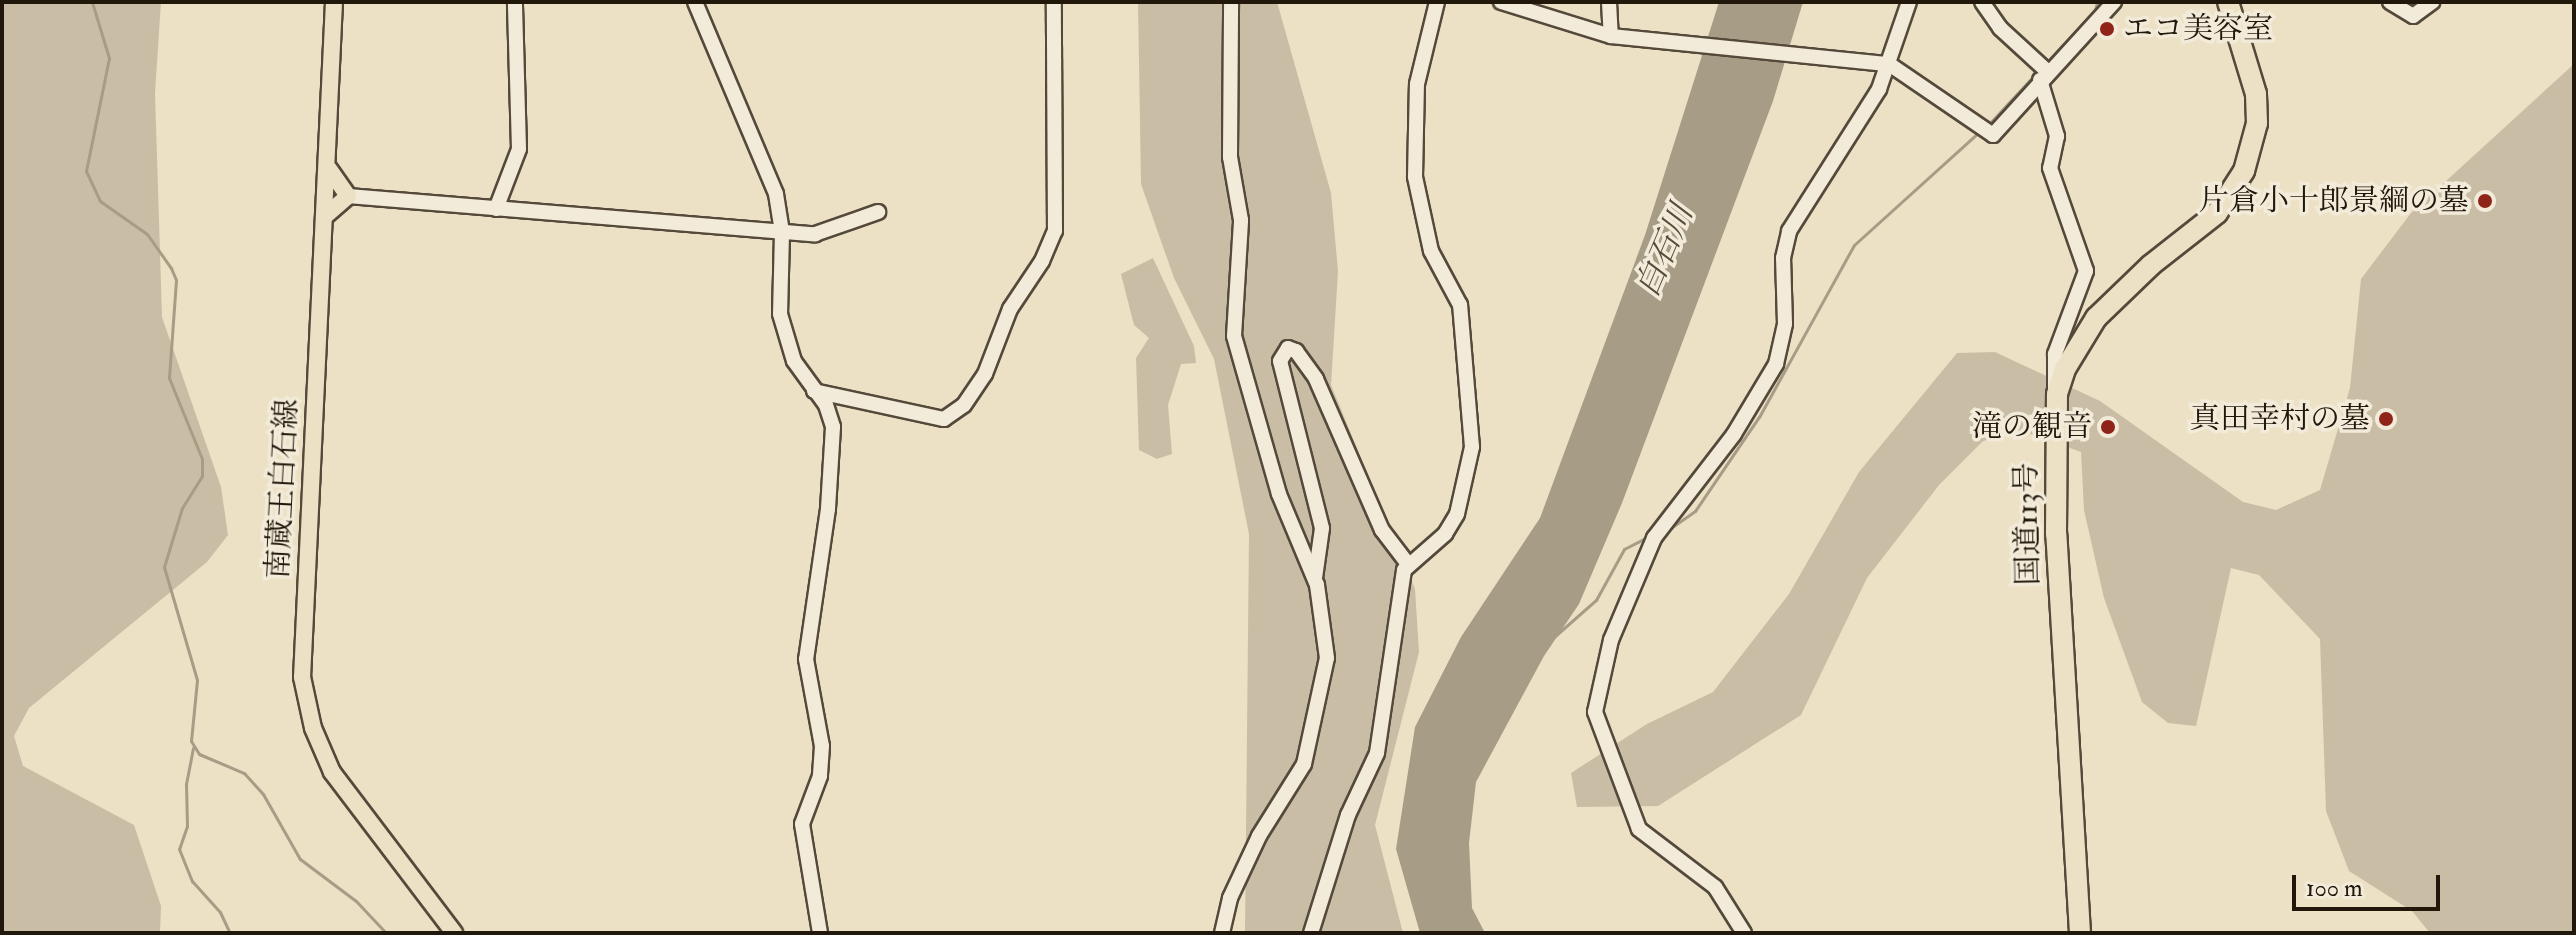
<!DOCTYPE html>
<html>
<head>
<meta charset="utf-8">
<style>
  body { margin:0 }
  #map { position:relative; width:2576px; height:935px; overflow:hidden; background:#ece0c5; font-family:"IM FELL Double Pica","Noto Serif JP",serif }
  div>[style] { position:absolute }
  .green>* { inset:0; background:#c9bea5 }
  .water>* { inset:0; background:#a79c86 }
  .stream>* { height:3px; margin:-1.5px; padding:0 1.5px; transform-origin:1.5px; border-radius:1.5px; background:#a79c86 }
  .roads { filter:drop-shadow(2px 0 #54493a) drop-shadow(-2px 0 #54493a) drop-shadow(0 2px #54493a) drop-shadow(0 -2px #54493a) }
  .minor>* { height:14px; margin:-7px; padding:0 7px; transform-origin:7px; border-radius:7px; background:#f3ebd9 }
  .major>* { height:16px; margin:-8px; padding:0 8px; transform-origin:8px; border-radius:8px; background:#ece0c5 }
  .highway>* { height:20px; margin:-10px; padding:0 10px; transform-origin:10px; border-radius:10px; background:#ece0c5 }
  .dots>* { width:22px; height:22px; translate:-50% -50%; box-sizing:border-box; border:4px solid #f3ebd9; border-radius:50% }
  span { translate:-50% -50%; white-space:nowrap; text-align:center; line-height:1.15; -webkit-text-stroke:7px #f3ebd9; paint-order:stroke }
  .poi-label { font-size:30px; color:#21170b }
  .left { translate:0 -50%; text-align:left }
  .right { translate:-100% -50%; text-align:right }
  .street-label { font-size:30px; color:#21170b }
  .water-label { font-size:32px; color:#574c3c; font-style:italic }
  .frame { position:absolute; inset:0; border:4px solid #21170b; pointer-events:none }
  .scale { position:absolute; left:2292px; top:875px; width:148px; height:36px; box-sizing:border-box; border:4px solid #21170b; border-top:0; padding-left:10px; font-size:24px; line-height:28px; white-space:nowrap; color:#21170b; -webkit-text-stroke:6px #f3ebd9; paint-order:stroke }
</style>
</head>
<body>
<div id="map">
  <div class="green">
    <i style="clip-path:polygon(2px 2px,161px 2px,155px 93px,162px 317px,221px 487px,228px 535px,207px 562px,29px 708px,14px 736px,23px 766px,134px 825px,161px 906px,160px 933px,2px 933px)"></i>
    <i style="clip-path:polygon(1138px 2px,1277px 2px,1331px 193px,1338px 271px,1331px 385px,1415px 589px,1419px 652px,1375px 825px,1403px 933px,1245px 933px,1249px 534px,1214px 359px,1174px 278px,1141px 184px)"></i>
    <i style="clip-path:polygon(2574px 64px,2574px 933px,2430px 933px,2412px 911px,2349px 871px,2326px 811px,2320px 639px,2259px 575px,2231px 568px,2196px 726px,2168px 723px,2142px 702px,2104px 598px,2084px 510px,2081px 452px,2025px 432px,2006px 430px,1982px 442px,1939px 485px,1867px 578px,1801px 715px,1658px 806px,1577px 807px,1571px 773px,1647px 724px,1713px 692px,1789px 594px,1859px 472px,1957px 353px,1995px 352px,2100px 401px,2243px 502px,2276px 510px,2320px 490px,2350px 388px,2361px 279px,2411px 213px)"></i>
    <i style="clip-path:polygon(1153px 258px,1194px 346px,1196px 363px,1181px 364px,1168px 405px,1172px 454px,1157px 459px,1139px 450px,1136px 358px,1149px 338px,1134px 325px,1121px 274px)"></i>
  </div>
  <div class="water">
    <i style="clip-path:polygon(1719px 2px,1803px 2px,1773px 101px,1622px 503px,1579px 604px,1544px 656px,1476px 782px,1469px 843px,1472px 908px,1485px 933px,1420px 933px,1396px 849px,1415px 727px,1461px 637px,1540px 518px,1645px 235px)"></i>
  </div>
  <div class="stream">
    <i style="left:92px;top:2px;width:59px;rotate:73.1deg"></i>
    <i style="left:109px;top:58px;width:115px;rotate:101.5deg"></i>
    <i style="left:86px;top:171px;width:33px;rotate:65deg"></i>
    <i style="left:100px;top:201px;width:57px;rotate:35.1deg"></i>
    <i style="left:147px;top:234px;width:42px;rotate:54.8deg"></i>
    <i style="left:171px;top:268px;width:13px;rotate:67deg"></i>
    <i style="left:176px;top:280px;width:98px;rotate:94.1deg"></i>
    <i style="left:169px;top:378px;width:87px;rotate:67.8deg"></i>
    <i style="left:202px;top:459px;width:17px;rotate:90deg"></i>
    <i style="left:202px;top:476px;width:38px;rotate:122deg"></i>
    <i style="left:182px;top:508px;width:62px;rotate:107deg"></i>
    <i style="left:164px;top:567px;width:118px;rotate:73.7deg"></i>
    <i style="left:197px;top:680px;width:61px;rotate:95.6deg"></i>
    <i style="left:191px;top:741px;width:15px;rotate:58deg"></i>
    <i style="left:199px;top:754px;width:49px;rotate:22.9deg"></i>
    <i style="left:244px;top:773px;width:28px;rotate:48deg"></i>
    <i style="left:263px;top:794px;width:75px;rotate:60.4deg"></i>
    <i style="left:300px;top:859px;width:70px;rotate:36.9deg"></i>
    <i style="left:356px;top:901px;width:44px;rotate:46.8deg"></i>
    <i style="left:2045px;top:64px;width:74px;rotate:-47.2deg"></i>
    <i style="left:2095px;top:10px;width:8px;rotate:-76deg"></i>
    <i style="left:1988px;top:125px;width:76px;rotate:-47.1deg"></i>
    <i style="left:1665px;top:532px;width:37px;rotate:-35deg"></i>
    <i style="left:1695px;top:511px;width:114px;rotate:-55.8deg"></i>
    <i style="left:1759px;top:417px;width:196px;rotate:-61.1deg"></i>
    <i style="left:1854px;top:245px;width:169px;rotate:-42.1deg"></i>
    <i style="left:1555px;top:636px;width:55px;rotate:-41.3deg"></i>
    <i style="left:1596px;top:600px;width:58px;rotate:-61.2deg"></i>
    <i style="left:1624px;top:549px;width:29px;rotate:-27deg"></i>
    <i style="left:193px;top:748px;width:37px;rotate:101deg"></i>
    <i style="left:186px;top:784px;width:42px;rotate:88.6deg"></i>
    <i style="left:187px;top:826px;width:24px;rotate:109deg"></i>
    <i style="left:179px;top:849px;width:35px;rotate:68deg"></i>
    <i style="left:192px;top:881px;width:42px;rotate:47.9deg"></i>
    <i style="left:220px;top:912px;width:23px;rotate:65deg"></i>
  </div>
  <div class="roads">
    <div class="minor">
      <i style="left:695px;top:2px;width:208px;rotate:67.1deg"></i>
      <i style="left:776px;top:194px;width:39px;rotate:81deg"></i>
      <i style="left:782px;top:233px;width:81px;rotate:91.4deg"></i>
      <i style="left:780px;top:314px;width:49px;rotate:73.4deg"></i>
      <i style="left:794px;top:361px;width:54px;rotate:54deg"></i>
      <i style="left:826px;top:405px;width:23px;rotate:72deg"></i>
      <i style="left:833px;top:427px;width:82px;rotate:93.5deg"></i>
      <i style="left:828px;top:509px;width:152px;rotate:98.3deg"></i>
      <i style="left:806px;top:659px;width:88px;rotate:79.6deg"></i>
      <i style="left:822px;top:746px;width:30px;rotate:94deg"></i>
      <i style="left:820px;top:776px;width:51px;rotate:110.6deg"></i>
      <i style="left:802px;top:824px;width:110px;rotate:80.6deg"></i>
      <i style="left:1501px;top:2px;width:115px;rotate:17.2deg"></i>
      <i style="left:1611px;top:36px;width:279px;rotate:5.8deg"></i>
      <i style="left:1889px;top:64px;width:126px;rotate:34.3deg"></i>
      <i style="left:1993px;top:135px;width:180px;rotate:-47.7deg"></i>
      <i style="left:1609px;top:2px;width:34px;rotate:87deg"></i>
      <i style="left:1982px;top:2px;width:32px;rotate:55deg"></i>
      <i style="left:2000px;top:28px;width:64px;rotate:42.5deg"></i>
      <i style="left:2390px;top:2px;width:27px;rotate:31deg"></i>
      <i style="left:2413px;top:16px;width:24px;rotate:-36deg"></i>
      <i style="left:2040px;top:80px;width:59px;rotate:73.1deg"></i>
      <i style="left:2057px;top:136px;width:33px;rotate:102deg"></i>
      <i style="left:2050px;top:168px;width:109px;rotate:70.7deg"></i>
      <i style="left:2086px;top:271px;width:89px;rotate:110.5deg"></i>
      <i style="left:2055px;top:354px;width:36px;rotate:90deg"></i>
      <i style="left:348px;top:196px;width:469px;rotate:4.7deg"></i>
      <i style="left:815px;top:234px;width:67px;rotate:-19.2deg"></i>
      <i style="left:496px;top:209px;width:64px;rotate:-69deg"></i>
      <i style="left:519px;top:149px;width:147px;rotate:-91.6deg"></i>
      <i style="left:814px;top:391px;width:133px;rotate:12.2deg"></i>
      <i style="left:944px;top:419px;width:24px;rotate:-35deg"></i>
      <i style="left:964px;top:405px;width:37px;rotate:-56deg"></i>
      <i style="left:985px;top:374px;width:70px;rotate:-69deg"></i>
      <i style="left:1010px;top:309px;width:58px;rotate:-56.3deg"></i>
      <i style="left:1042px;top:261px;width:33px;rotate:-67deg"></i>
      <i style="left:1055px;top:231px;width:229px;rotate:-90.3deg"></i>
      <i style="left:1315px;top:578px;width:50px;rotate:-82deg"></i>
      <i style="left:1322px;top:528px;width:172px;rotate:-104.1deg"></i>
      <i style="left:1280px;top:361px;width:15px;rotate:-58deg"></i>
      <i style="left:1288px;top:348px;width:9px;rotate:21deg"></i>
      <i style="left:1296px;top:351px;width:34px;rotate:54deg"></i>
      <i style="left:1316px;top:379px;width:165px;rotate:66.4deg"></i>
      <i style="left:1382px;top:530px;width:43px;rotate:52.6deg"></i>
      <i style="left:1222px;top:933px;width:36px;rotate:-77deg"></i>
      <i style="left:1230px;top:898px;width:68px;rotate:-64.9deg"></i>
      <i style="left:1259px;top:836px;width:85px;rotate:-58deg"></i>
      <i style="left:1304px;top:764px;width:108px;rotate:-77.8deg"></i>
      <i style="left:1327px;top:658px;width:74px;rotate:-97.8deg"></i>
      <i style="left:1317px;top:585px;width:99px;rotate:-112.7deg"></i>
      <i style="left:1279px;top:494px;width:164px;rotate:-105.9deg"></i>
      <i style="left:1234px;top:336px;width:116px;rotate:-86.5deg"></i>
      <i style="left:1241px;top:220px;width:64px;rotate:-99.9deg"></i>
      <i style="left:1230px;top:157px;width:155px;rotate:-89.6deg"></i>
      <i style="left:1311px;top:933px;width:124px;rotate:-72.6deg"></i>
      <i style="left:1348px;top:815px;width:68px;rotate:-64.9deg"></i>
      <i style="left:1377px;top:753px;width:185px;rotate:-81.6deg"></i>
      <i style="left:1404px;top:570px;width:55px;rotate:-41.3deg"></i>
      <i style="left:1445px;top:534px;width:23px;rotate:-59deg"></i>
      <i style="left:1457px;top:514px;width:69px;rotate:-77.4deg"></i>
      <i style="left:1472px;top:447px;width:143px;rotate:-94.8deg"></i>
      <i style="left:1460px;top:305px;width:61px;rotate:-118.2deg"></i>
      <i style="left:1431px;top:251px;width:76px;rotate:-102.2deg"></i>
      <i style="left:1415px;top:177px;width:93px;rotate:-88.8deg"></i>
      <i style="left:1417px;top:84px;width:84px;rotate:-76.3deg"></i>
      <i style="left:1744px;top:933px;width:54px;rotate:-122.2deg"></i>
      <i style="left:1715px;top:887px;width:96px;rotate:-142.7deg"></i>
      <i style="left:1639px;top:829px;width:125px;rotate:-110.6deg"></i>
      <i style="left:1595px;top:712px;width:74px;rotate:-77.5deg"></i>
      <i style="left:1611px;top:640px;width:111px;rotate:-67.1deg"></i>
      <i style="left:1654px;top:538px;width:131px;rotate:-52.4deg"></i>
      <i style="left:1734px;top:434px;width:82px;rotate:-59deg"></i>
      <i style="left:1776px;top:364px;width:41px;rotate:-77.3deg"></i>
      <i style="left:1785px;top:324px;width:66px;rotate:-91.7deg"></i>
      <i style="left:1783px;top:258px;width:28px;rotate:-77deg"></i>
      <i style="left:1789px;top:231px;width:168px;rotate:-57.6deg"></i>
      <i style="left:1879px;top:89px;width:92px;rotate:-71deg"></i>
    </div>
    <div class="major">
      <i style="left:334px;top:2px;width:676px;rotate:92.71deg"></i>
      <i style="left:302px;top:677px;width:52px;rotate:77.8deg"></i>
      <i style="left:313px;top:728px;width:48px;rotate:66.6deg"></i>
      <i style="left:332px;top:772px;width:202px;rotate:52.8deg"></i>
      <i style="left:324px;top:217px;width:32px;rotate:-41deg"></i>
      <i style="left:348px;top:196px;width:33px;rotate:-125deg"></i>
    </div>
    <div class="highway">
      <i style="left:2080px;top:933px;width:400px;rotate:-93.4deg"></i>
      <i style="left:2056px;top:534px;width:140px;rotate:-89.6deg"></i>
      <i style="left:2057px;top:394px;width:26px;rotate:-72deg"></i>
      <i style="left:2065px;top:369px;width:60px;rotate:-58.7deg"></i>
      <i style="left:2096px;top:318px;width:76px;rotate:-43.9deg"></i>
      <i style="left:2151px;top:265px;width:84px;rotate:-38.2deg"></i>
      <i style="left:2217px;top:213px;width:50px;rotate:-57.3deg"></i>
      <i style="left:2244px;top:171px;width:50px;rotate:-74.8deg"></i>
      <i style="left:2257px;top:123px;width:29px;rotate:-92deg"></i>
      <i style="left:2256px;top:94px;width:96px;rotate:-106.9deg"></i>
    </div>
  </div>
  <div class="dots">
    <i style="left:2107px;top:29px;background:#8f2418"></i>
    <i style="left:2485px;top:201px;background:#8f2418"></i>
    <i style="left:2386px;top:419px;background:#8f2418"></i>
    <i style="left:2108px;top:427px;background:#8f2418"></i>
  </div>
  <div class="poi-label">
    <span class="left" style="left:2123px;top:29px">エコ美容室</span>
    <span class="right" style="left:2469px;top:201px">片倉小十郎景綱の墓</span>
    <span class="right" style="left:2370px;top:419px">真田幸村の墓</span>
    <span class="right" style="left:2092px;top:427px">滝の観音</span>
  </div>
  <div class="street-label">
    <span style="left:283px;top:489px;rotate:-87deg">南蔵王白石線</span>
    <span style="left:2028px;top:524px;rotate:-91deg">国道113号</span>
  </div>
  <div class="water-label">
    <span style="left:1665px;top:251px;rotate:-67deg">白石川</span>
  </div>
  <div class="frame"></div>
  <div class="scale">100 m</div>
</div>
</body>
</html>
